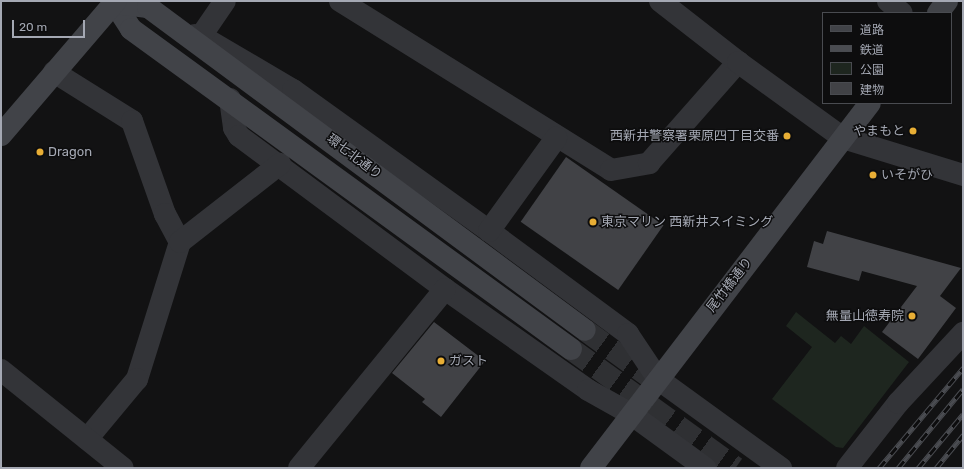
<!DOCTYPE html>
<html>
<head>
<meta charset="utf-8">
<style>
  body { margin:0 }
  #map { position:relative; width:964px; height:469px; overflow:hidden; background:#121213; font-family:Rubik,"Noto Sans JP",sans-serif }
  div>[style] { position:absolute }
  .green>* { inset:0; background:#1e261f }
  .building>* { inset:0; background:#414246; transform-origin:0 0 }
  .secondary-tunnel>* { height:22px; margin-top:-11px; transform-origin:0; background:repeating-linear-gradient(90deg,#2f3033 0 22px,transparent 0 33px) }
  .street>* { height:22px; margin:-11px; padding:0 11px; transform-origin:11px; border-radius:11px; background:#333438 }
  .secondary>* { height:22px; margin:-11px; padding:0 11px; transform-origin:11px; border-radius:11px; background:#414348 }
  .rail>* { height:4.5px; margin-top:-2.25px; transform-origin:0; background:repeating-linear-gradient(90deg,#0d0d0e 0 9px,#4a4c51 0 18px); box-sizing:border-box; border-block:1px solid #4a4c51 }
  .dots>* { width:11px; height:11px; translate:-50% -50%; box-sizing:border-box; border:2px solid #0d0d0e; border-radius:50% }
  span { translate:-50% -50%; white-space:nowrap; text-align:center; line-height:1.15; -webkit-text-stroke:3px #0d0d0e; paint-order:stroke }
  .poi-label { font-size:13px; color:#a4a8b3 }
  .right { translate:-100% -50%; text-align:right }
  .left { translate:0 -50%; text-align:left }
  .street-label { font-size:13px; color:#a4a8b3 }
  .frame { position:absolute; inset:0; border:2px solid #a4a8b3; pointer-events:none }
  .legend { position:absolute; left:822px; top:12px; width:130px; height:92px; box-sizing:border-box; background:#0d0d0e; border:1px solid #494b50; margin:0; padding:5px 7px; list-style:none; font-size:12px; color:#a4a8b3 }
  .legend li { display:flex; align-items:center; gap:8px; height:20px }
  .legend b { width:20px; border:1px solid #494b50 }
  .scale { position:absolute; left:12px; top:20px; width:73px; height:18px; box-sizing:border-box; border:2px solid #a4a8b3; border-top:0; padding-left:5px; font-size:12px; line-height:14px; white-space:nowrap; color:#a4a8b3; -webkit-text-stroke:3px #0d0d0e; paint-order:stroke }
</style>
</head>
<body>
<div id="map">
  <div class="green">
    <i style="clip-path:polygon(796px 312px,835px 343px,841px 336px,851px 344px,864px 326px,909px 362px,843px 448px,836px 447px,772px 399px,812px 347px,786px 326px)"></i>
  </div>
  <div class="building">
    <i style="left:566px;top:157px;width:119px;height:79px;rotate:35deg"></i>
    <i style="clip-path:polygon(827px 231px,961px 268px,940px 296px,956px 308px,918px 359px,882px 332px,917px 286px,862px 271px,859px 281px,807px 267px,814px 241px,823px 244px)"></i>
    <i style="clip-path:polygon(434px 322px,485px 361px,441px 417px,422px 402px,425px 399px,392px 373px)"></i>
  </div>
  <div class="secondary-tunnel">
    <i style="left:585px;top:330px;width:95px;rotate:36deg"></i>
    <i style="left:571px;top:349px;width:203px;rotate:35.8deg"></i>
  </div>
  <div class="street">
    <i style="left:340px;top:1px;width:319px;rotate:31.9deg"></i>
    <i style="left:611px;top:170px;width:39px;rotate:-10deg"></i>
    <i style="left:649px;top:163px;width:135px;rotate:-48.6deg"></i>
    <i style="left:660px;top:1px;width:99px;rotate:38deg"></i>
    <i style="left:738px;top:62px;width:130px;rotate:35.9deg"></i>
    <i style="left:843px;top:138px;width:126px;rotate:17.1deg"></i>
    <i style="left:888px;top:1px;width:18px;rotate:41deg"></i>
    <i style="left:195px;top:35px;width:6px;rotate:9deg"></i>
    <i style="left:201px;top:36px;width:107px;rotate:30.4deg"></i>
    <i style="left:293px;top:90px;width:241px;rotate:35.7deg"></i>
    <i style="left:489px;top:231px;width:173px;rotate:36.5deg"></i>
    <i style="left:628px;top:334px;width:54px;rotate:56.3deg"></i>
    <i style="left:658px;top:379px;width:152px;rotate:35.9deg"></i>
    <i style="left:201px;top:36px;width:42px;rotate:-55.6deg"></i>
    <i style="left:54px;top:72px;width:92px;rotate:32.1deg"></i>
    <i style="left:132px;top:121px;width:99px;rotate:70.5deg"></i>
    <i style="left:165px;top:214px;width:32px;rotate:62deg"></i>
    <i style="left:180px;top:242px;width:144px;rotate:107.4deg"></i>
    <i style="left:137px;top:379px;width:78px;rotate:129.8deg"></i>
    <i style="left:230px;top:99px;width:29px;rotate:82deg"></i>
    <i style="left:234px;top:128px;width:9px;rotate:58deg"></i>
    <i style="left:239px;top:136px;width:257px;rotate:36.6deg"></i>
    <i style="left:445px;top:289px;width:175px;rotate:35.2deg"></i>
    <i style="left:588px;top:390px;width:49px;rotate:29.2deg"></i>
    <i style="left:631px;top:414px;width:92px;rotate:36.1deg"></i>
    <i style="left:489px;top:231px;width:115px;rotate:-54.2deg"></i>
    <i style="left:180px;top:242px;width:127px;rotate:-38deg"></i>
    <i style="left:1px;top:370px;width:156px;rotate:38.8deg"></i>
    <i style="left:299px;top:468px;width:231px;rotate:-50.8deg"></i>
    <i style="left:847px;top:468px;width:83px;rotate:-51.9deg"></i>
    <i style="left:898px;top:403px;width:96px;rotate:-47.1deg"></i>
  </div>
  <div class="secondary">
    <i style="left:113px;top:1px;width:33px;rotate:57deg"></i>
    <i style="left:131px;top:29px;width:544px;rotate:36.03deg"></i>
    <i style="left:115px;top:3px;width:33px;rotate:7deg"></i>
    <i style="left:148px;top:7px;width:543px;rotate:36.47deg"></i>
    <i style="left:938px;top:13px;width:15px;rotate:-53deg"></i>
    <i style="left:1px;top:135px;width:177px;rotate:-49.4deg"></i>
    <i style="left:591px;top:468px;width:459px;rotate:-52.6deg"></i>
  </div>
  <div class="rail">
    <i style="left:879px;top:468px;width:131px;rotate:-50deg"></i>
    <i style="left:898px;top:468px;width:102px;rotate:-50.6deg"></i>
    <i style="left:918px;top:468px;width:70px;rotate:-50.2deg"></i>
    <i style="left:936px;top:468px;width:43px;rotate:-50.7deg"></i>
  </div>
  <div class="dots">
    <i style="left:913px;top:131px;background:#e8ae35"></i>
    <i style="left:787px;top:136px;background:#e8ae35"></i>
    <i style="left:40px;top:152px;background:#e8ae35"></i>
    <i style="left:873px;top:175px;background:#e8ae35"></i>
    <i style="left:593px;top:222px;background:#e8ae35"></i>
    <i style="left:912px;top:316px;background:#e8ae35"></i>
    <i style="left:441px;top:361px;background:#e8ae35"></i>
  </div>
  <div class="poi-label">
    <span class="right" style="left:905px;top:131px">やまもと</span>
    <span class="right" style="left:779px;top:136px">西新井警察署栗原四丁目交番</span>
    <span class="left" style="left:48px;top:152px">Dragon</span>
    <span class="left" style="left:881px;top:175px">いそがひ</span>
    <span class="left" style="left:601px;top:222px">東京マリン 西新井スイミング</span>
    <span class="right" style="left:904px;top:316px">無量山徳寿院</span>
    <span class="left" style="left:449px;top:361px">ガスト</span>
  </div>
  <div class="street-label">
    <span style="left:354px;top:157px;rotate:37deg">環七北通り</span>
    <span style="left:730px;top:285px;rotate:-52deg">尾竹橋通り</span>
  </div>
  <div class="frame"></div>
  <ul class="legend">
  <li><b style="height:5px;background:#414348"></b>道路</li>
  <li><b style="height:5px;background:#4a4c51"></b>鉄道</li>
  <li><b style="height:11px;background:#1e261f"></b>公園</li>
  <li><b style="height:11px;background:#414246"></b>建物</li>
  </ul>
  <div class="scale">20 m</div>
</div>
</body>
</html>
